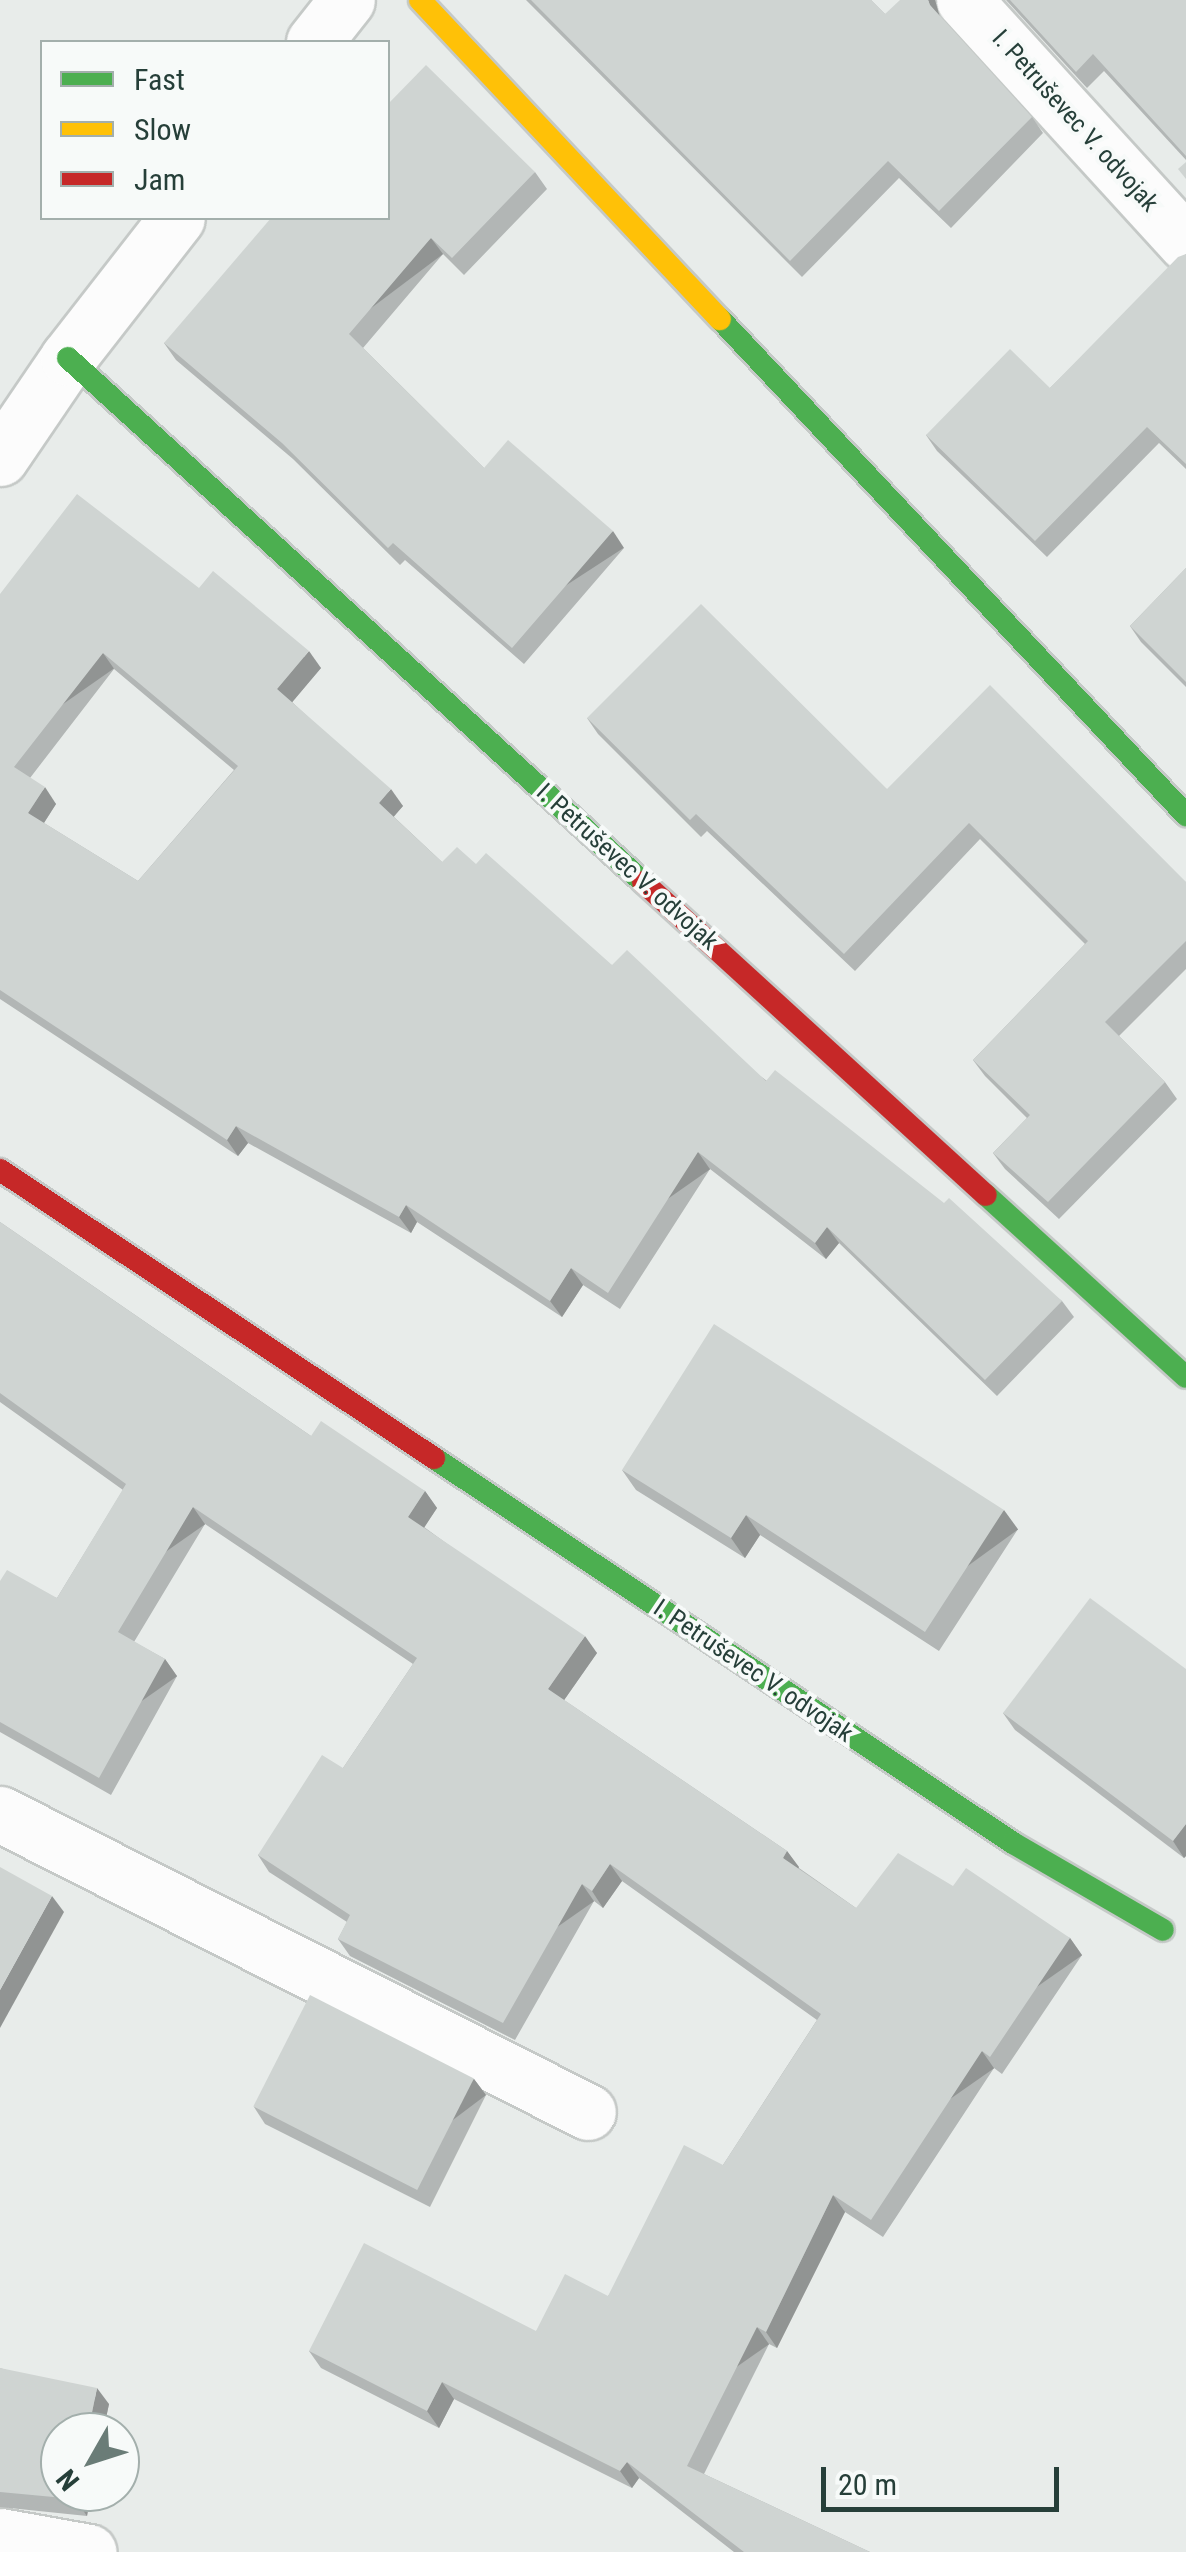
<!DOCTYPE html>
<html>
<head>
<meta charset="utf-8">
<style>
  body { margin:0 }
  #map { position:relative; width:1186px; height:2552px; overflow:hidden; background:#e8ecea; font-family:"Roboto Condensed",sans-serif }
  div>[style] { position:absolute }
  .roads { filter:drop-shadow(2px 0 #c5c9c7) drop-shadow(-2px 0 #c5c9c7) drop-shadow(0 2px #c5c9c7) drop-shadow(0 -2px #c5c9c7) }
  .street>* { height:55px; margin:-27.5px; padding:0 27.5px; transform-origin:27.5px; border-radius:27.5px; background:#fcfcfc }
  .fast>* { height:22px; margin:-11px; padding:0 11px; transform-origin:11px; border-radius:11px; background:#4caf50 }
  .slow>* { height:22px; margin:-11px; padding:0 11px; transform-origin:11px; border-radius:11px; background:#ffc107 }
  .jam>* { height:22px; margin:-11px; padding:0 11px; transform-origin:11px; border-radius:11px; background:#c62828 }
  .wall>* { inset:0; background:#b2b6b5 }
  .shaded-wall>* { inset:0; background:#919493; transform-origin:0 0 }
  .building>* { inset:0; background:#cfd4d2; transform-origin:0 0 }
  span { translate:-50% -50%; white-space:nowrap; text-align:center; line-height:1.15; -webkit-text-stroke:8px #f7faf9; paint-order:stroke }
  .street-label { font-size:25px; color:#263f39 }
  .legend { position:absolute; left:40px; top:40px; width:350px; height:180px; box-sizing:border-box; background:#f7faf9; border:2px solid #a3afac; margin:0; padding:12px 18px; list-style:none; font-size:30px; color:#263f39 }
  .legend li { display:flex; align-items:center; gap:20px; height:50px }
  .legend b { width:50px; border:2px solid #a3afac }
  .north { position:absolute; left:40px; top:2412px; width:100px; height:100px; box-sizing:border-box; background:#f7faf9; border:2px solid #a3afac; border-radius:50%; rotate:231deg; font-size:28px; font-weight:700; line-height:40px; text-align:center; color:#263f39 }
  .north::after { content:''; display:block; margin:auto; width:35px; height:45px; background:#6a7c77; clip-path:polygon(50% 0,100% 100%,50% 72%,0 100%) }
  .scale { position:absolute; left:821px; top:2467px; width:238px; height:45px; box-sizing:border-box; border:5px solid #263f39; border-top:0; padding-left:12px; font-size:30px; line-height:35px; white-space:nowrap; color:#263f39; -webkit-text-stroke:8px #f7faf9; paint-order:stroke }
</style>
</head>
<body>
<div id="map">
  <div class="roads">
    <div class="street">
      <i style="left:964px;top:0;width:329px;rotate:47.6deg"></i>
      <i style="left:314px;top:42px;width:53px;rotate:-51.8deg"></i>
      <i style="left:0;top:458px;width:121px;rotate:-55.8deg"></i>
      <i style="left:68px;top:358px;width:177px;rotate:-52.1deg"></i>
      <i style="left:0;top:1814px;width:659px;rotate:26.88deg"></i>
      <i style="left:0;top:2536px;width:90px;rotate:10.2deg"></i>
    </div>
    <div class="fast">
      <i style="left:720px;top:319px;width:681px;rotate:46.79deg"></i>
      <i style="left:68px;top:358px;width:778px;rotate:42.34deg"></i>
      <i style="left:986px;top:1195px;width:270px;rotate:42.3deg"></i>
      <i style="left:434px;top:1458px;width:695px;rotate:33.62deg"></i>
      <i style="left:1013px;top:1843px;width:173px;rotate:30.1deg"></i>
    </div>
    <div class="slow">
      <i style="left:420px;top:0;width:438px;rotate:46.8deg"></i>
    </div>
    <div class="jam">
      <i style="left:643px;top:882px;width:464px;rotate:42.4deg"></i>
      <i style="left:0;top:1170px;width:521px;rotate:33.57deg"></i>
    </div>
  </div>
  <div class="wall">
    <i style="clip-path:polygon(526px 0,871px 0,885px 14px,935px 0,939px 16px,1032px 117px,1043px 133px,951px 228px,899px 178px,802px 277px)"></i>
    <i style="clip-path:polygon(1006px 0,1186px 0,1186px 160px,1104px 71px,1087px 88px)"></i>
    <i style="clip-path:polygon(535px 172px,547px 189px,464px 275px,443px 254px,363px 348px,484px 468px,624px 548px,524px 664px,405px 560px,400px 565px,293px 459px,176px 360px,164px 343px)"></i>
    <i style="clip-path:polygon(1186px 254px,1186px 469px,1159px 443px,1047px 557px,937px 451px,926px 435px,1050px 388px)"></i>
    <i style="clip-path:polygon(1186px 568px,1186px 687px,1141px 642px,1130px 626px)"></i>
    <i style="clip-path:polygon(evenodd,199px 588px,321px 668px,292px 702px,403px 806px,393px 816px,442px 862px,476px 864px,1062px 1301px,1074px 1317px,997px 1396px,839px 1243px,826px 1259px,710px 1169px,620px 1309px,583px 1285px,562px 1317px,417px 1222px,411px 1233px,248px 1143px,238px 1156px,0 999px,0 594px,199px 588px,114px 669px,234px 770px,138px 881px,44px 823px,56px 804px,30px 778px,114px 669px)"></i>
    <i style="clip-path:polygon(587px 718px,887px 789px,1186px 882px,1186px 969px,1119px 1036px,1165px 1082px,1177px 1099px,1059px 1219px,1005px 1169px,993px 1153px,1027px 1118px,985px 1076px,973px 1060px,1085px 944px,980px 839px,855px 971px,707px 831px,701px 837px,598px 734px)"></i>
    <i style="clip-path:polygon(0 1222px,311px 1436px,425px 1491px,437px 1508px,424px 1527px,597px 1653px,564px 1700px,787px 1851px,799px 1868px,856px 1908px,953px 1886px,1070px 1938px,1082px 1955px,1002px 2074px,994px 2068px,883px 2237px,845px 2212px,777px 2348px,769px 2344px,704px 2474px,870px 2552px,734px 2552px,639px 2478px,632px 2488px,454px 2399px,439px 2428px,321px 2368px,309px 2351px,536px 2331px,608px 2296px,723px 2165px,817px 2020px,622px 1881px,603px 1908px,594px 1901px,515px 2040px,350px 1956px,338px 1939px,347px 1922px,269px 1872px,258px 1855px,343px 1768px,413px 1664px,205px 1524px,134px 1642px,165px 1659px,177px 1676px,111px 1795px,0 1732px,0 1581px,57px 1598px,123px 1490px,0 1402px)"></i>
    <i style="clip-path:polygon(622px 1470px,1018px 1529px,939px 1651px,760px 1535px,745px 1558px,636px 1490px)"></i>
    <i style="clip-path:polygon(1186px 1669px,1186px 1856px,1184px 1858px,1015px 1730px,1003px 1713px)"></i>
    <i style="clip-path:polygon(474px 2079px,486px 2095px,430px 2207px,265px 2124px,254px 2107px)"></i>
    <i style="clip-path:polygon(0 2368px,109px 2404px,103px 2432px,60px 2432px,60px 2492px,91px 2492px,87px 2516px,0 2507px)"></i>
  </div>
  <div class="shaded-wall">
    <i style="clip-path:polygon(928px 0,935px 0,941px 21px,930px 5px)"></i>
    <i style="left:431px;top:238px;width:20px;height:126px;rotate:53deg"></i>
    <i style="left:613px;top:531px;width:20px;height:155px;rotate:57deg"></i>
    <i style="clip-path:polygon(309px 651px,321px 668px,289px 706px,277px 689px)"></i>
    <i style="left:103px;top:653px;width:19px;height:145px;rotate:55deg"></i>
    <i style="clip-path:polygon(45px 787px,56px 804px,40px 829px,28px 813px)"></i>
    <i style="clip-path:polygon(391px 789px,403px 806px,391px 820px,379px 803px)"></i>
    <i style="clip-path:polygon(236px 1126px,248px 1143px,238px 1156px,227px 1140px)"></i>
    <i style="left:698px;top:1152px;width:21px;height:167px;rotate:55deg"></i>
    <i style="clip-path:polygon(406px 1205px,417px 1222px,411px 1233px,399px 1217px)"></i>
    <i style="clip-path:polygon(827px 1227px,839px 1243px,826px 1259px,815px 1243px)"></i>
    <i style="clip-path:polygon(571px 1268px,583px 1285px,562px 1317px,550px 1301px)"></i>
    <i style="clip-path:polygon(425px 1491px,437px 1508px,420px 1534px,408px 1517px)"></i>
    <i style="left:193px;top:1507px;width:21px;height:146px;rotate:55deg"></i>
    <i style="left:1004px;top:1510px;width:24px;height:145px;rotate:54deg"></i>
    <i style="clip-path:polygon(746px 1515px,760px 1535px,745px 1558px,731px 1538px)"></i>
    <i style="clip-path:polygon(585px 1636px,597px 1653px,560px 1706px,548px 1689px)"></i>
    <i style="left:165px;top:1659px;width:21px;height:136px;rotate:55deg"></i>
    <i style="clip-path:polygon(1186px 1824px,1186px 1856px,1184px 1858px,1173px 1841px)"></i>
    <i style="clip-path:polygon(787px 1851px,799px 1867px,795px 1874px,783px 1858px)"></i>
    <i style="clip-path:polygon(610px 1864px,622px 1881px,603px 1908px,592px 1891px)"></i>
    <i style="left:582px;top:1884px;width:21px;height:160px;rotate:55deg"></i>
    <i style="clip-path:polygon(52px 1896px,64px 1912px,0 2028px,0 1990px)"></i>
    <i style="left:1070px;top:1938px;width:21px;height:143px;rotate:55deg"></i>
    <i style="left:982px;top:2051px;width:21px;height:202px;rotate:55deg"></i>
    <i style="left:474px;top:2079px;width:20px;height:125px;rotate:53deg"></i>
    <i style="clip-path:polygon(833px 2195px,845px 2212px,777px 2348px,766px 2332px)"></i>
    <i style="left:757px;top:2327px;width:21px;height:156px;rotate:55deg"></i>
    <i style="clip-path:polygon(442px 2382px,454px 2399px,439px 2428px,427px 2411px)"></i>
    <i style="clip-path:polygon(97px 2388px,109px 2404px,103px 2432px,88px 2432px)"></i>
    <i style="clip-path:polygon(627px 2462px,639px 2478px,632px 2488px,620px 2471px)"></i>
    <i style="clip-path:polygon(77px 2492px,91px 2492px,87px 2516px,75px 2499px)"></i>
  </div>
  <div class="building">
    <i style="clip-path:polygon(531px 0,871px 0,885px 14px,900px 0,928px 0,930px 5px,1032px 117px,939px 211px,888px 161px,790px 261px)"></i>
    <i style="clip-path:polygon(1010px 0,1186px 0,1186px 156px,1093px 54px,1076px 72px)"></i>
    <i style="clip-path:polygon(426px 65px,535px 172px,452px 258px,431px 238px,349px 334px,484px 468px,508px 440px,613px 531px,512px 648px,393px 543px,388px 548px,282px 443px,164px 343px,271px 218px,388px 218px,388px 104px)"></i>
    <i style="clip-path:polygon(1186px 162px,1186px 179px,1178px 169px)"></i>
    <i style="clip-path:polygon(1186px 254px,1186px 464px,1147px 427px,1035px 541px,926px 435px,1010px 349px,1050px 388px,1178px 257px)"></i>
    <i style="clip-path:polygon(evenodd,77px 494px,199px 588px,213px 571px,309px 651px,277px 689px,391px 789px,379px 803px,442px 862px,457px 847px,476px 864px,486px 853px,612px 965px,627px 950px,766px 1081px,775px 1070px,944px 1203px,949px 1198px,1062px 1301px,985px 1380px,827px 1227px,815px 1243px,698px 1152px,608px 1293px,571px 1268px,550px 1301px,406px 1205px,399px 1217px,236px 1126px,227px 1140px,0 990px,0 594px,77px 494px,103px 653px,238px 766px,138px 881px,28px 813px,45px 787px,14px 767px,103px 653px)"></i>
    <i style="clip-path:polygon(1186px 568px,1186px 682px,1130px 626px)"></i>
    <i style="clip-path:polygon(701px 604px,887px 789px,990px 685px,1186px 882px,1186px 941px,1105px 1022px,1165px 1082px,1048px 1202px,993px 1153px,1030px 1115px,973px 1060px,1088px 941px,969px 823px,844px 954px,696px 814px,690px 820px,587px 718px)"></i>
    <i style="clip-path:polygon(0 1222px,311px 1436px,321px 1421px,425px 1491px,408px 1517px,585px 1636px,548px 1689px,787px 1851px,783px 1858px,856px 1908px,898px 1853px,953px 1886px,966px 1868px,1070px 1938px,990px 2057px,982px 2051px,871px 2220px,833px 2195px,766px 2332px,757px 2327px,687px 2466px,870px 2552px,744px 2552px,627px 2462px,620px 2471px,442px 2382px,427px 2411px,309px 2351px,364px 2243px,536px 2331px,565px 2274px,608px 2296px,684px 2145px,723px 2165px,821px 2014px,610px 1864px,592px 1891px,582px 1884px,503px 2023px,338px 1939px,350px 1915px,258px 1855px,322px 1755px,343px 1768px,417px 1658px,193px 1507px,118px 1632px,165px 1659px,99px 1778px,0 1722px,0 1581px,7px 1570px,57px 1598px,126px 1484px,0 1393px)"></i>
    <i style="clip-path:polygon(714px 1324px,1004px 1510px,925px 1632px,746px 1515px,731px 1538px,622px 1470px)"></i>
    <i style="clip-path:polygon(1090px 1598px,1186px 1669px,1186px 1824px,1173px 1841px,1003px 1713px)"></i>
    <i style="clip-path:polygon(0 1867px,52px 1896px,0 1990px)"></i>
    <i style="left:310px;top:1995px;width:184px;height:125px;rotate:27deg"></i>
    <i style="clip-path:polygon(0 2368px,97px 2388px,88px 2432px,60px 2432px,60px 2492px,77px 2492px,75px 2499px,0 2492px)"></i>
  </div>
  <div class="street-label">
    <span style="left:1075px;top:121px;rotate:48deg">I. Petruševec V. odvojak</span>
    <span style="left:627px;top:867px;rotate:42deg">I. Petruševec V. odvojak</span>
    <span style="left:753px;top:1671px;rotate:34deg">I. Petruševec V. odvojak</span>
  </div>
  <ul class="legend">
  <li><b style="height:12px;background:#4caf50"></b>Fast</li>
  <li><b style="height:12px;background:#ffc107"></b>Slow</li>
  <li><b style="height:12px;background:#c62828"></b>Jam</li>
  </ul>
  <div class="north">N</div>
  <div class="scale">20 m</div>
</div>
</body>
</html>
